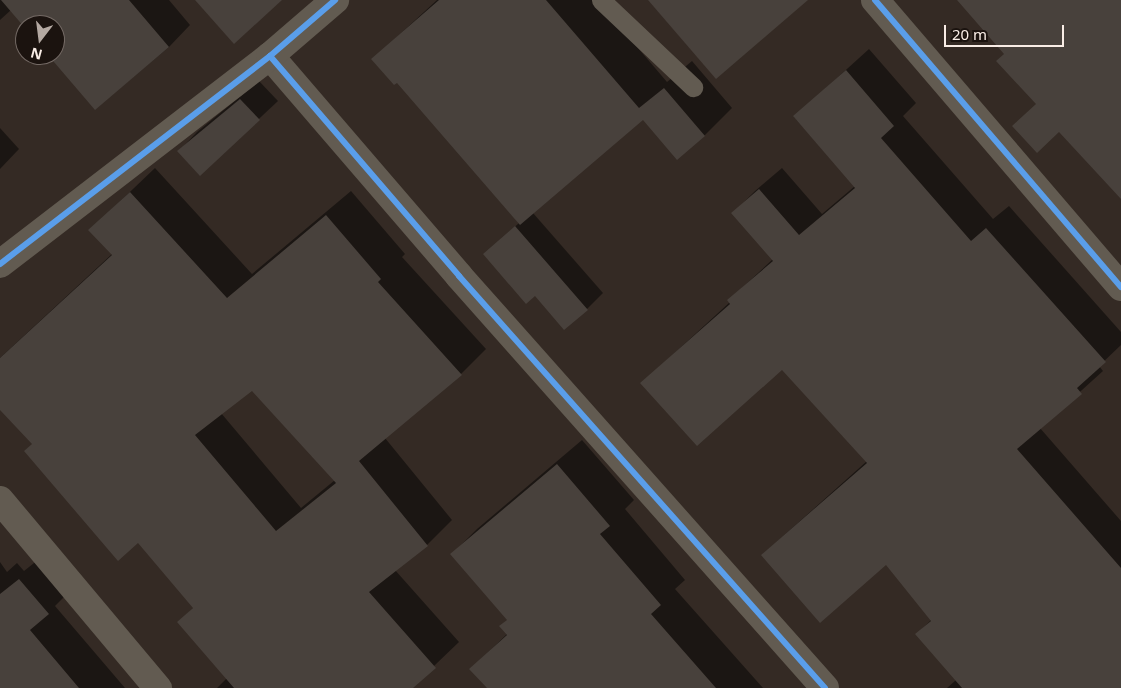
<!DOCTYPE html>
<html>
<head>
<meta charset="utf-8">
<style>
  body { margin:0 }
  #map { position:relative; width:1121px; height:688px; overflow:hidden; background:#342a24; font-family:"Noto Sans",sans-serif }
  div>[style] { position:absolute }
  .shadow>* { inset:0; background:#0007 }
  .building>* { inset:0; background:#48413c }
  .service>* { height:19px; margin:-9.5px; padding:0 9.5px; transform-origin:9.5px; border-radius:9.5px; background:#625b51 }
  .minor>* { height:28px; margin:-14px; padding:0 14px; transform-origin:14px; border-radius:14px; background:#625b51 }
  .cycleway>* { height:6px; margin:-3px; padding:0 3px; transform-origin:3px; border-radius:3px; background:#5a9eea }
  span { translate:-50% -50%; white-space:nowrap; text-align:center; line-height:1.15; -webkit-text-stroke:4px #1b130f; paint-order:stroke }
  .north { position:absolute; left:15px; top:15px; width:50px; height:50px; box-sizing:border-box; background:#1b130f; border:1px solid #746a65; border-radius:50%; rotate:195deg; font-size:14px; font-weight:700; line-height:20px; text-align:center; color:#f9ede6 }
  .north::after { content:''; display:block; margin:auto; width:18px; height:22px; background:#b4a9a2; clip-path:polygon(50% 0,100% 100%,50% 72%,0 100%) }
  .scale { position:absolute; left:944px; top:25px; width:120px; height:22px; box-sizing:border-box; border:2px solid #f9ede6; border-top:0; padding-left:6px; font-size:15px; line-height:18px; white-space:nowrap; color:#f9ede6; -webkit-text-stroke:4px #1b130f; paint-order:stroke }
</style>
</head>
<body>
<div id="map">
  <div class="shadow">
    <i style="clip-path:polygon(0 0,169px 0,190px 25px,169px 47px,95px 109px,50px 55px,55px 55px,55px 25px,25px 26px,11px 10px,0 20px)"></i>
    <i style="clip-path:polygon(437px 0,597px 0,667px 82px,692px 61px,732px 108px,704px 136px,643px 119px,533px 213px,603px 293px,587px 309px,535px 294px,485px 254px,519px 223px,397px 81px,373px 59px)"></i>
    <i style="clip-path:polygon(869px 49px,916px 103px,903px 116px,993px 219px,1009px 206px,1121px 332px,1121px 345px,1099px 366px,1103px 371px,1040px 428px,1121px 521px,1121px 688px,947px 688px,956px 680px,917px 634px,931px 620px,886px 563px,762px 555px,867px 461px,782px 368px,642px 383px,730px 302px,729px 300px,773px 259px,733px 213px,755px 191px,782px 168px,822px 214px,855px 186px,794px 117px)"></i>
    <i style="clip-path:polygon(259px 81px,278px 101px,200px 174px,179px 151px,197px 132px)"></i>
    <i style="clip-path:polygon(0 128px,19px 149px,0 169px)"></i>
    <i style="clip-path:polygon(evenodd,155px 168px,252px 274px,351px 191px,405px 254px,402px 257px,486px 349px,461px 374px,385px 438px,452px 520px,427px 545px,395px 570px,459px 642px,411px 688px,217px 688px,227px 678px,179px 622px,194px 607px,138px 541px,33px 443px,0 408px,0 358px,112px 254px,90px 230px,155px 168px,252px 389px,335px 480px,301px 508px,221px 413px,252px 389px)"></i>
    <i style="clip-path:polygon(582px 440px,634px 500px,625px 509px,685px 580px,675px 589px,763px 688px,489px 688px,471px 669px,507px 634px,509px 619px,452px 554px,477px 529px)"></i>
    <i style="clip-path:polygon(44px 555px,73px 588px,55px 606px,125px 688px,0 688px,0 562px,7px 572px,17px 563px,24px 571px)"></i>
  </div>
  <div class="building">
    <i style="clip-path:polygon(1px 0,129px 0,169px 47px,95px 110px,48px 55px,55px 55px,55px 25px,25px 25px,25px 28px)"></i>
    <i style="clip-path:polygon(195px 0,282px 0,234px 44px)"></i>
    <i style="clip-path:polygon(439px 0,546px 0,639px 108px,664px 88px,705px 136px,677px 160px,643px 120px,520px 225px,397px 83px,394px 85px,371px 59px)"></i>
    <i style="clip-path:polygon(648px 0,808px 0,716px 79px)"></i>
    <i style="clip-path:polygon(957px 0,1121px 0,1121px 199px,1059px 132px,1037px 153px,1012px 126px,1036px 104px,996px 61px,1004px 54px)"></i>
    <i style="clip-path:polygon(846px 70px,894px 126px,881px 138px,971px 241px,986px 228px,1106px 362px,1077px 388px,1082px 394px,1017px 449px,1121px 568px,1121px 688px,962px 688px,915px 634px,931px 621px,886px 565px,820px 623px,761px 555px,867px 463px,782px 370px,697px 446px,640px 383px,730px 304px,727px 300px,773px 261px,731px 213px,759px 189px,799px 235px,855px 188px,793px 116px)"></i>
    <i style="clip-path:polygon(240px 99px,260px 120px,200px 176px,177px 151px)"></i>
    <i style="clip-path:polygon(evenodd,130px 192px,227px 298px,326px 215px,381px 279px,378px 282px,462px 375px,359px 461px,428px 546px,369px 592px,436px 668px,413px 688px,234px 688px,177px 622px,193px 608px,138px 543px,118px 561px,24px 451px,32px 444px,0 410px,0 358px,112px 255px,88px 230px,130px 192px,252px 391px,336px 483px,276px 531px,195px 435px,252px 391px)"></i>
    <i style="clip-path:polygon(515px 226px,588px 310px,564px 330px,535px 296px,526px 304px,483px 254px)"></i>
    <i style="clip-path:polygon(557px 464px,610px 526px,600px 534px,661px 605px,651px 614px,716px 688px,487px 688px,469px 669px,507px 635px,499px 626px,507px 620px,450px 554px)"></i>
    <i style="clip-path:polygon(19px 579px,49px 614px,30px 630px,79px 688px,0 688px,0 594px)"></i>
  </div>
  <div class="service">
    <i style="left:601px;top:0;width:127px;rotate:43.4deg"></i>
  </div>
  <div class="minor">
    <i style="left:875px;top:0;width:378px;rotate:49.4deg"></i>
    <i style="left:270px;top:56px;width:290px;rotate:49.3deg"></i>
    <i style="left:459px;top:276px;width:551px;rotate:48.38deg"></i>
    <i style="left:0;top:264px;width:341px;rotate:-37.6deg"></i>
    <i style="left:270px;top:56px;width:86px;rotate:-40.7deg"></i>
    <i style="left:0;top:500px;width:246px;rotate:50deg"></i>
  </div>
  <div class="cycleway">
    <i style="left:875px;top:0;width:378px;rotate:49.4deg"></i>
    <i style="left:270px;top:56px;width:290px;rotate:49.3deg"></i>
    <i style="left:459px;top:276px;width:551px;rotate:48.38deg"></i>
    <i style="left:0;top:264px;width:341px;rotate:-37.6deg"></i>
    <i style="left:270px;top:56px;width:86px;rotate:-40.7deg"></i>
  </div>
  <div class="north">N</div>
  <div class="scale">20 m</div>
</div>
</body>
</html>
